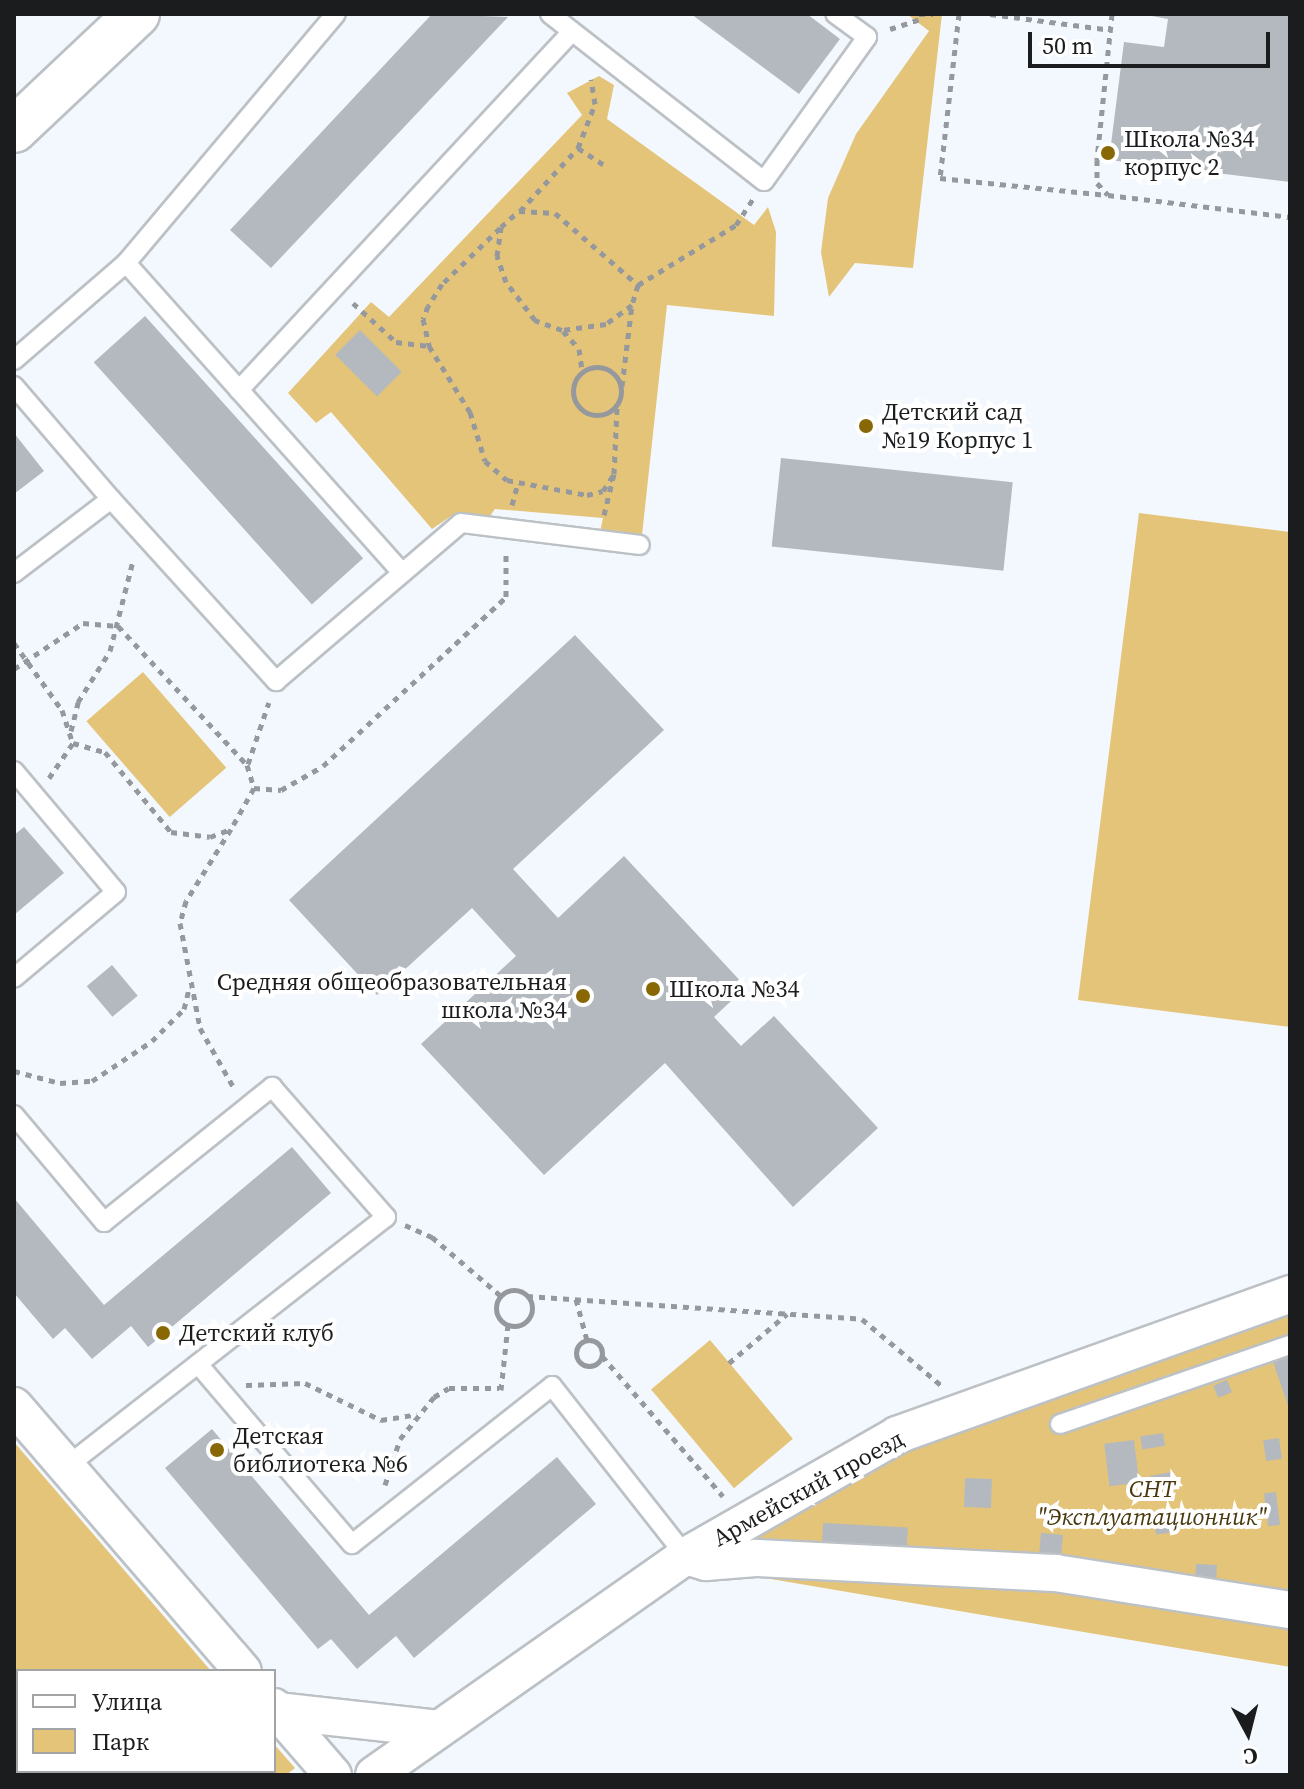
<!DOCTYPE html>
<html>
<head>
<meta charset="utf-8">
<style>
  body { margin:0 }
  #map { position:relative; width:1304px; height:1789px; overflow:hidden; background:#f3f8fe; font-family:"Source Serif 4",serif }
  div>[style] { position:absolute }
  .green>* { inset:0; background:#e4c478; transform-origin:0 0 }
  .building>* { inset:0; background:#b3b9be; transform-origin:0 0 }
  .path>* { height:5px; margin-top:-2.5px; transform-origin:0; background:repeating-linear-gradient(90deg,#95989d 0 6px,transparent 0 12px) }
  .path>.ring { margin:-2.5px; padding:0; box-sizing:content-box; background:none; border:5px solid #95989d; border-radius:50% }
  .roads { filter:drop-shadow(2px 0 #bcc1c6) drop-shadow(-2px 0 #bcc1c6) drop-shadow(0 2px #bcc1c6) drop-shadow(0 -2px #bcc1c6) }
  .lane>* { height:18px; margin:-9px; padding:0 9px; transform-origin:9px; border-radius:9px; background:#fff }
  .street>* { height:36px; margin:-18px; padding:0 18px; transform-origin:18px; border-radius:18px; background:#fff }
  .secondary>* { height:44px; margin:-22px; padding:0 22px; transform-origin:22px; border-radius:22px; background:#fff }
  .dots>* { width:22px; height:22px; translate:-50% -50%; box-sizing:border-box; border:4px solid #fff; border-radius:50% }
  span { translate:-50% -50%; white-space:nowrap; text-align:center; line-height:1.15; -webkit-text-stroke:8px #fff; paint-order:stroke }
  .poi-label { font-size:24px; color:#1a1c1e }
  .left { translate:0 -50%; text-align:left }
  .right { translate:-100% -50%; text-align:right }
  .street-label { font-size:24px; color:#1a1c1e }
  .park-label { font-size:24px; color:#49390f; font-style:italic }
  .frame { position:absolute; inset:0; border:16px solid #1a1c1e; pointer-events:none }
  .legend { position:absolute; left:16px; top:1669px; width:260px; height:104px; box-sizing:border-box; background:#fff; border:2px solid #a3a4a5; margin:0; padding:10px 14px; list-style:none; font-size:24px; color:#1a1c1e }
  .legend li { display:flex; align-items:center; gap:16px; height:40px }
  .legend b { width:40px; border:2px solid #a3a4a5 }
  .north { position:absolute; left:1208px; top:1693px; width:80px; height:80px; -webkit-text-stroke:6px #fff; paint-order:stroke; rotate:173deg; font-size:22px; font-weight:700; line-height:32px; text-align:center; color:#1a1c1e }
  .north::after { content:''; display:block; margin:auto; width:28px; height:36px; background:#1a1c1e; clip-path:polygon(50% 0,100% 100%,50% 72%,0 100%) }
  .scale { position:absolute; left:1028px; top:32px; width:242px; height:36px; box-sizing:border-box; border:4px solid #1a1c1e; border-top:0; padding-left:10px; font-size:24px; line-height:28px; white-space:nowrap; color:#1a1c1e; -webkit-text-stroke:6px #fff; paint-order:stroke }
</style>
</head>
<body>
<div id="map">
  <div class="green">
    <i style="clip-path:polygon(907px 14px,942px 14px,913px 268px,855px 263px,829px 297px,821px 252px,828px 198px,856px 134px,929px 31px)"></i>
    <i style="clip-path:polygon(599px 76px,614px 85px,607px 119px,754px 225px,768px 207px,776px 232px,774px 316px,667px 305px,642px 535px,600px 532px,603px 518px,495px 509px,487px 520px,454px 514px,432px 529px,331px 412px,316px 423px,288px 393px,371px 302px,389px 317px,582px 115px,567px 93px)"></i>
    <i style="clip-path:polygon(1139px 513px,1290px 532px,1290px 1027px,1078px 1000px)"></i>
    <i style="left:143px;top:672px;width:127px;height:75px;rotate:49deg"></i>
    <i style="clip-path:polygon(1290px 1311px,1290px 1667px,747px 1575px,741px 1530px,891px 1444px)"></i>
    <i style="left:710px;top:1340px;width:129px;height:77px;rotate:50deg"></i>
    <i style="clip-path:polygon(14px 1442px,211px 1671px,18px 1671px,18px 1771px,274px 1771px,274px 1744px,295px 1768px,286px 1775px,14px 1775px)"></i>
  </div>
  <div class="building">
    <i style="clip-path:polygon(432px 14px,508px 17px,271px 268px,230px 230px)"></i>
    <i style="clip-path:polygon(691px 14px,807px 14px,840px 39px,799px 94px)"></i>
    <i style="clip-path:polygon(1141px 14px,1290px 14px,1290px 182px,1109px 160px,1124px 42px,1164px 47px,1168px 19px)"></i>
    <i style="left:145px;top:316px;width:326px;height:69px;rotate:48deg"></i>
    <i style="left:360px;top:330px;width:59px;height:35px;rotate:45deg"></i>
    <i style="clip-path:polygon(14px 433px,44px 471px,14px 494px)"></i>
    <i style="left:781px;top:458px;width:233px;height:89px;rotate:6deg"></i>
    <i style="clip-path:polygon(575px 635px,664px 730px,513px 869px,558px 918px,624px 856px,746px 987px,714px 1017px,741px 1046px,774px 1016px,878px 1128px,793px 1207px,665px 1063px,544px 1175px,421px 1044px,516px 956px,472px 908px,377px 995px,289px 900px)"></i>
    <i style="clip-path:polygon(24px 827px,64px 873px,14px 915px,14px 835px)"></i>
    <i style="left:112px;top:965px;width:40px;height:33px;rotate:50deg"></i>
    <i style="clip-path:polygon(292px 1147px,331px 1193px,148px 1347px,131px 1326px,92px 1359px,65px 1328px,53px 1339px,14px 1293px,14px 1198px,104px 1305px)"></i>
    <i style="clip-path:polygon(1290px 1356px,1290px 1411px,1273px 1362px)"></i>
    <i style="left:1227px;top:1380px;width:13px;height:15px;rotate:67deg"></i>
    <i style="clip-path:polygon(212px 1429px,369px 1615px,557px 1457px,596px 1504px,414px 1658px,396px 1636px,357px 1669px,331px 1639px,318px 1649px,165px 1468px)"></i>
    <i style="left:1163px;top:1433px;width:13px;height:23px;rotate:81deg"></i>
    <i style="left:1279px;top:1438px;width:21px;height:16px;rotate:82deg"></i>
    <i style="left:1134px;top:1440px;width:43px;height:30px;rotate:83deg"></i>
    <i style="clip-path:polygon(1171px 1472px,1173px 1485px,1151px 1487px,1150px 1476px)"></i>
    <i style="left:965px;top:1478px;width:27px;height:29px;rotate:2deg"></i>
    <i style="left:1276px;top:1492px;width:33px;height:12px;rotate:83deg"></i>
    <i style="left:1175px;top:1509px;width:23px;height:22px;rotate:83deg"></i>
    <i style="left:823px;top:1523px;width:85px;height:23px;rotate:3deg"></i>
    <i style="left:1041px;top:1533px;width:22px;height:23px;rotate:5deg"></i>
    <i style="left:1196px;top:1564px;width:21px;height:17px;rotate:3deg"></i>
  </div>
  <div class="path">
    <i style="left:919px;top:14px;width:14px"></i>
    <i style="left:959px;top:14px;width:165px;rotate:96.6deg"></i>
    <i style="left:940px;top:178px;width:168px;rotate:5.8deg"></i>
    <i style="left:990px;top:14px;width:123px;rotate:7.5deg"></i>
    <i style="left:1112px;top:14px;width:147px;rotate:95.9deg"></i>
    <i style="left:1097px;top:160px;width:23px;rotate:90deg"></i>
    <i style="left:1097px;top:183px;width:16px;rotate:47deg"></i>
    <i style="left:1108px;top:195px;width:183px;rotate:6.9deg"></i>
    <i style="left:890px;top:29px;width:35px;rotate:-18deg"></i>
    <i style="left:578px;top:148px;width:35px;rotate:33deg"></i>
    <i style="left:520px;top:211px;width:86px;rotate:-47.4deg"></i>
    <i style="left:578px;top:148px;width:47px;rotate:-68.9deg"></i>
    <i style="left:595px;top:104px;width:25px;rotate:-99deg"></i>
    <i style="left:500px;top:228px;width:81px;rotate:136deg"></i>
    <i style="left:442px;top:284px;width:26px;rotate:122deg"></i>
    <i style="left:428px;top:306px;width:14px;rotate:111deg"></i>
    <i style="left:423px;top:319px;width:28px;rotate:77deg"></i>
    <i style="left:429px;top:346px;width:78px;rotate:58.2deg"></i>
    <i style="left:470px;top:412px;width:51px;rotate:73deg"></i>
    <i style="left:485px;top:461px;width:29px;rotate:41deg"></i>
    <i style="left:507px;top:480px;width:81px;rotate:10.6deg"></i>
    <i style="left:587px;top:495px;width:16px;rotate:-14deg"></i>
    <i style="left:603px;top:491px;width:20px;rotate:-57deg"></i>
    <i style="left:638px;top:285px;width:21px;rotate:107deg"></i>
    <i style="left:632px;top:305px;width:32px;rotate:144deg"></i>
    <i style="left:606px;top:324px;width:44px;rotate:172.2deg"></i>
    <i style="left:562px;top:330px;width:29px;rotate:-160deg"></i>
    <i style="left:535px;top:320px;width:48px;rotate:-127.3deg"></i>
    <i style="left:506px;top:282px;width:28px;rotate:-109deg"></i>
    <i style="left:497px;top:256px;width:29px;rotate:-82deg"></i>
    <i style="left:501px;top:227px;width:24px;rotate:-42deg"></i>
    <i style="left:519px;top:211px;width:36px;rotate:3deg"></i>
    <i style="left:555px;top:213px;width:110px;rotate:40.9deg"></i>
    <i style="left:638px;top:285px;width:115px;rotate:-31.5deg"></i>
    <i style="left:736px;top:225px;width:31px;rotate:-57deg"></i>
    <i style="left:353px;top:303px;width:58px;rotate:42.2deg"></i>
    <i style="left:396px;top:342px;width:33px;rotate:7deg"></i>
    <i style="left:563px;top:331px;width:24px;rotate:48deg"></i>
    <i style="left:579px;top:349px;width:22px;rotate:82deg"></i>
    <i class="ring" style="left:573px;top:367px;width:43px;height:43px"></i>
    <i style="left:622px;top:386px;width:82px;rotate:-83deg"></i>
    <i style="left:512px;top:505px;width:23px;rotate:-75deg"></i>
    <i style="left:604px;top:515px;width:42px;rotate:-76.3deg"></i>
    <i style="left:614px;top:474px;width:67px;rotate:-87.4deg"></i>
    <i style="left:14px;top:643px;width:82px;rotate:54.4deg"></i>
    <i style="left:62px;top:710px;width:35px;rotate:72deg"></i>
    <i style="left:14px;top:669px;width:83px;rotate:-33.7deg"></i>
    <i style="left:83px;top:623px;width:35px;rotate:5deg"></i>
    <i style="left:118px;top:626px;width:190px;rotate:47.1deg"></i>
    <i style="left:247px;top:765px;width:24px;rotate:73deg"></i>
    <i style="left:254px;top:788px;width:47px;rotate:119.3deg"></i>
    <i style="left:71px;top:731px;width:30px;rotate:-76deg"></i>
    <i style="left:78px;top:702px;width:60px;rotate:-57.9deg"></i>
    <i style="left:110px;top:651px;width:93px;rotate:-75.7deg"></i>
    <i style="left:248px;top:764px;width:65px;rotate:-71.3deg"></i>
    <i style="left:49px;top:778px;width:42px;rotate:-55.6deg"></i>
    <i style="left:73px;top:743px;width:33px;rotate:16deg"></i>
    <i style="left:105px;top:752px;width:104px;rotate:50.5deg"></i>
    <i style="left:171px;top:832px;width:39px;rotate:7deg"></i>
    <i style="left:210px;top:837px;width:22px;rotate:-21deg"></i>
    <i style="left:231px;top:829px;width:85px;rotate:122deg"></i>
    <i style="left:186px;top:901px;width:23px;rotate:105deg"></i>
    <i style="left:180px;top:923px;width:107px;rotate:79.2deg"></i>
    <i style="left:200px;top:1028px;width:69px;rotate:60.5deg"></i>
    <i style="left:254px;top:788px;width:27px;rotate:4deg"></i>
    <i style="left:281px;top:790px;width:48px;rotate:-29.7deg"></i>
    <i style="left:323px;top:766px;width:249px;rotate:-42.7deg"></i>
    <i style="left:506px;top:597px;width:47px;rotate:-90deg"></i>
    <i style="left:14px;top:1071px;width:48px;rotate:14.6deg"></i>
    <i style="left:60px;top:1083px;width:32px;rotate:-4deg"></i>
    <i style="left:92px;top:1081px;width:72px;rotate:-33.7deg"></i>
    <i style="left:152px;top:1041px;width:45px;rotate:-45deg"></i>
    <i style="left:184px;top:1009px;width:21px;rotate:-76deg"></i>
    <i style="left:405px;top:1225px;width:30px;rotate:24deg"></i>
    <i style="left:432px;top:1237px;width:89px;rotate:40.5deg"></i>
    <i class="ring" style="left:496px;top:1290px;width:31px;height:31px"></i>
    <i style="left:527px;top:1296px;width:336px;rotate:3.9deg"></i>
    <i style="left:862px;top:1319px;width:103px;rotate:39.9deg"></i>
    <i style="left:576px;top:1299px;width:42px;rotate:75deg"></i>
    <i class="ring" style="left:576px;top:1340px;width:21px;height:21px"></i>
    <i style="left:602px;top:1356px;width:185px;rotate:49.2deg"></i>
    <i style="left:729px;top:1363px;width:76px;rotate:-40.2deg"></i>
    <i style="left:246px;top:1385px;width:59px;rotate:-1.9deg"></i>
    <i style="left:305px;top:1383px;width:85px;rotate:26deg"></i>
    <i style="left:381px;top:1420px;width:36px;rotate:-9deg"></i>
    <i style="left:501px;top:1390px;width:66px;rotate:-83.9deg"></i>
    <i style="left:385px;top:1485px;width:48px;rotate:-71.9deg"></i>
    <i style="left:400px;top:1439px;width:54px;rotate:-51deg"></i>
    <i style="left:434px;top:1397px;width:17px;rotate:-31deg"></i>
    <i style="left:449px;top:1388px;width:50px"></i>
  </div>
  <div class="roads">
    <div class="lane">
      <i style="left:550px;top:14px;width:271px;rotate:38deg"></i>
      <i style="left:764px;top:181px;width:177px;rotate:-54.4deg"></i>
      <i style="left:867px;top:37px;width:39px;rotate:-144deg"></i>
      <i style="left:126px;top:263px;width:326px;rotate:-49.9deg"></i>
      <i style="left:14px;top:360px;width:148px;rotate:-40.9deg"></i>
      <i style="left:126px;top:263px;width:412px;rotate:48.3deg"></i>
      <i style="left:14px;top:386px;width:149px;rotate:49.4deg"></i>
      <i style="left:111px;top:499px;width:122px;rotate:142.7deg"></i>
      <i style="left:239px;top:390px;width:489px;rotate:-47.1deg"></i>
      <i style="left:111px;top:499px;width:246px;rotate:47.8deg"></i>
      <i style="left:276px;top:681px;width:243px;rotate:-40.5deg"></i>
      <i style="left:461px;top:523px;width:180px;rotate:7deg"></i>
      <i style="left:14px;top:771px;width:158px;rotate:49.9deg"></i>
      <i style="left:116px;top:892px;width:133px;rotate:139.9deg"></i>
      <i style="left:14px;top:1115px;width:140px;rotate:49.9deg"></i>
      <i style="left:104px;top:1222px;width:216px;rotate:-38.8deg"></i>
      <i style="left:272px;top:1087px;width:173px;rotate:48.8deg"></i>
      <i style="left:386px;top:1217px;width:406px;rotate:142deg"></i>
      <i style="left:198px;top:1364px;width:237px;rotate:49.5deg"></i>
      <i style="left:352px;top:1544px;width:255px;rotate:-38.3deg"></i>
      <i style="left:552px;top:1386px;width:216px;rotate:51.8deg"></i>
      <i style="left:1060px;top:1424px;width:243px;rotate:-19deg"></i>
    </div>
    <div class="street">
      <i style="left:14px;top:1406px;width:350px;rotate:49.2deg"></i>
      <i style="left:686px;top:1556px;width:21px;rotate:17deg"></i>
      <i style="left:706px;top:1562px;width:50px;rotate:-4.6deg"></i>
      <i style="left:756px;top:1558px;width:300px;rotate:2.9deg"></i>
      <i style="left:1056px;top:1573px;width:237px;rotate:9deg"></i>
      <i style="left:274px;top:1707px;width:90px;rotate:49.1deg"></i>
      <i style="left:277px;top:1711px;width:163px;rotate:6.3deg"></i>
      <i style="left:374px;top:1775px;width:381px;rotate:-35.1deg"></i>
      <i style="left:686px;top:1556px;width:243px;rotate:-29.8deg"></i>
      <i style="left:897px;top:1435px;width:418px;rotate:-19.7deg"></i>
    </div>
    <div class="secondary">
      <i style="left:14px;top:130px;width:169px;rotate:-43.3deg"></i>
    </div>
  </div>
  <div class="dots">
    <i style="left:1108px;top:153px;background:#886805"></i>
    <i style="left:866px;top:426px;background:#886805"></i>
    <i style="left:653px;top:989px;background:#886805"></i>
    <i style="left:583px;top:996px;background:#886805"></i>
    <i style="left:163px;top:1333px;background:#886805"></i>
    <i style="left:217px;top:1450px;background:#886805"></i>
  </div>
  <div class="poi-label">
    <span class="left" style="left:1124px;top:153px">Школа №34<br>корпус 2</span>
    <span class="left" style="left:882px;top:426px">Детский сад<br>№19 Корпус 1</span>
    <span class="right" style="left:567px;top:996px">Средняя общеобразовательная<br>школа №34</span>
    <span class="left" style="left:669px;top:989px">Школа №34</span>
    <span class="left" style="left:179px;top:1333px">Детский клуб</span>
    <span class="left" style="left:233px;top:1450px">Детская<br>библиотека №6</span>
  </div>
  <div class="street-label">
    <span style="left:808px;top:1488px;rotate:-29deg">Армейский проезд</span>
  </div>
  <div class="park-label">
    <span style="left:1152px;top:1503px">СНТ<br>"Эксплуатационник"</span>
  </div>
  <div class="frame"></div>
  <ul class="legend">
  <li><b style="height:10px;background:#fff"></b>Улица</li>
  <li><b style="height:22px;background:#e4c478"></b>Парк</li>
  </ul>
  <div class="north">С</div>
  <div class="scale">50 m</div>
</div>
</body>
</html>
